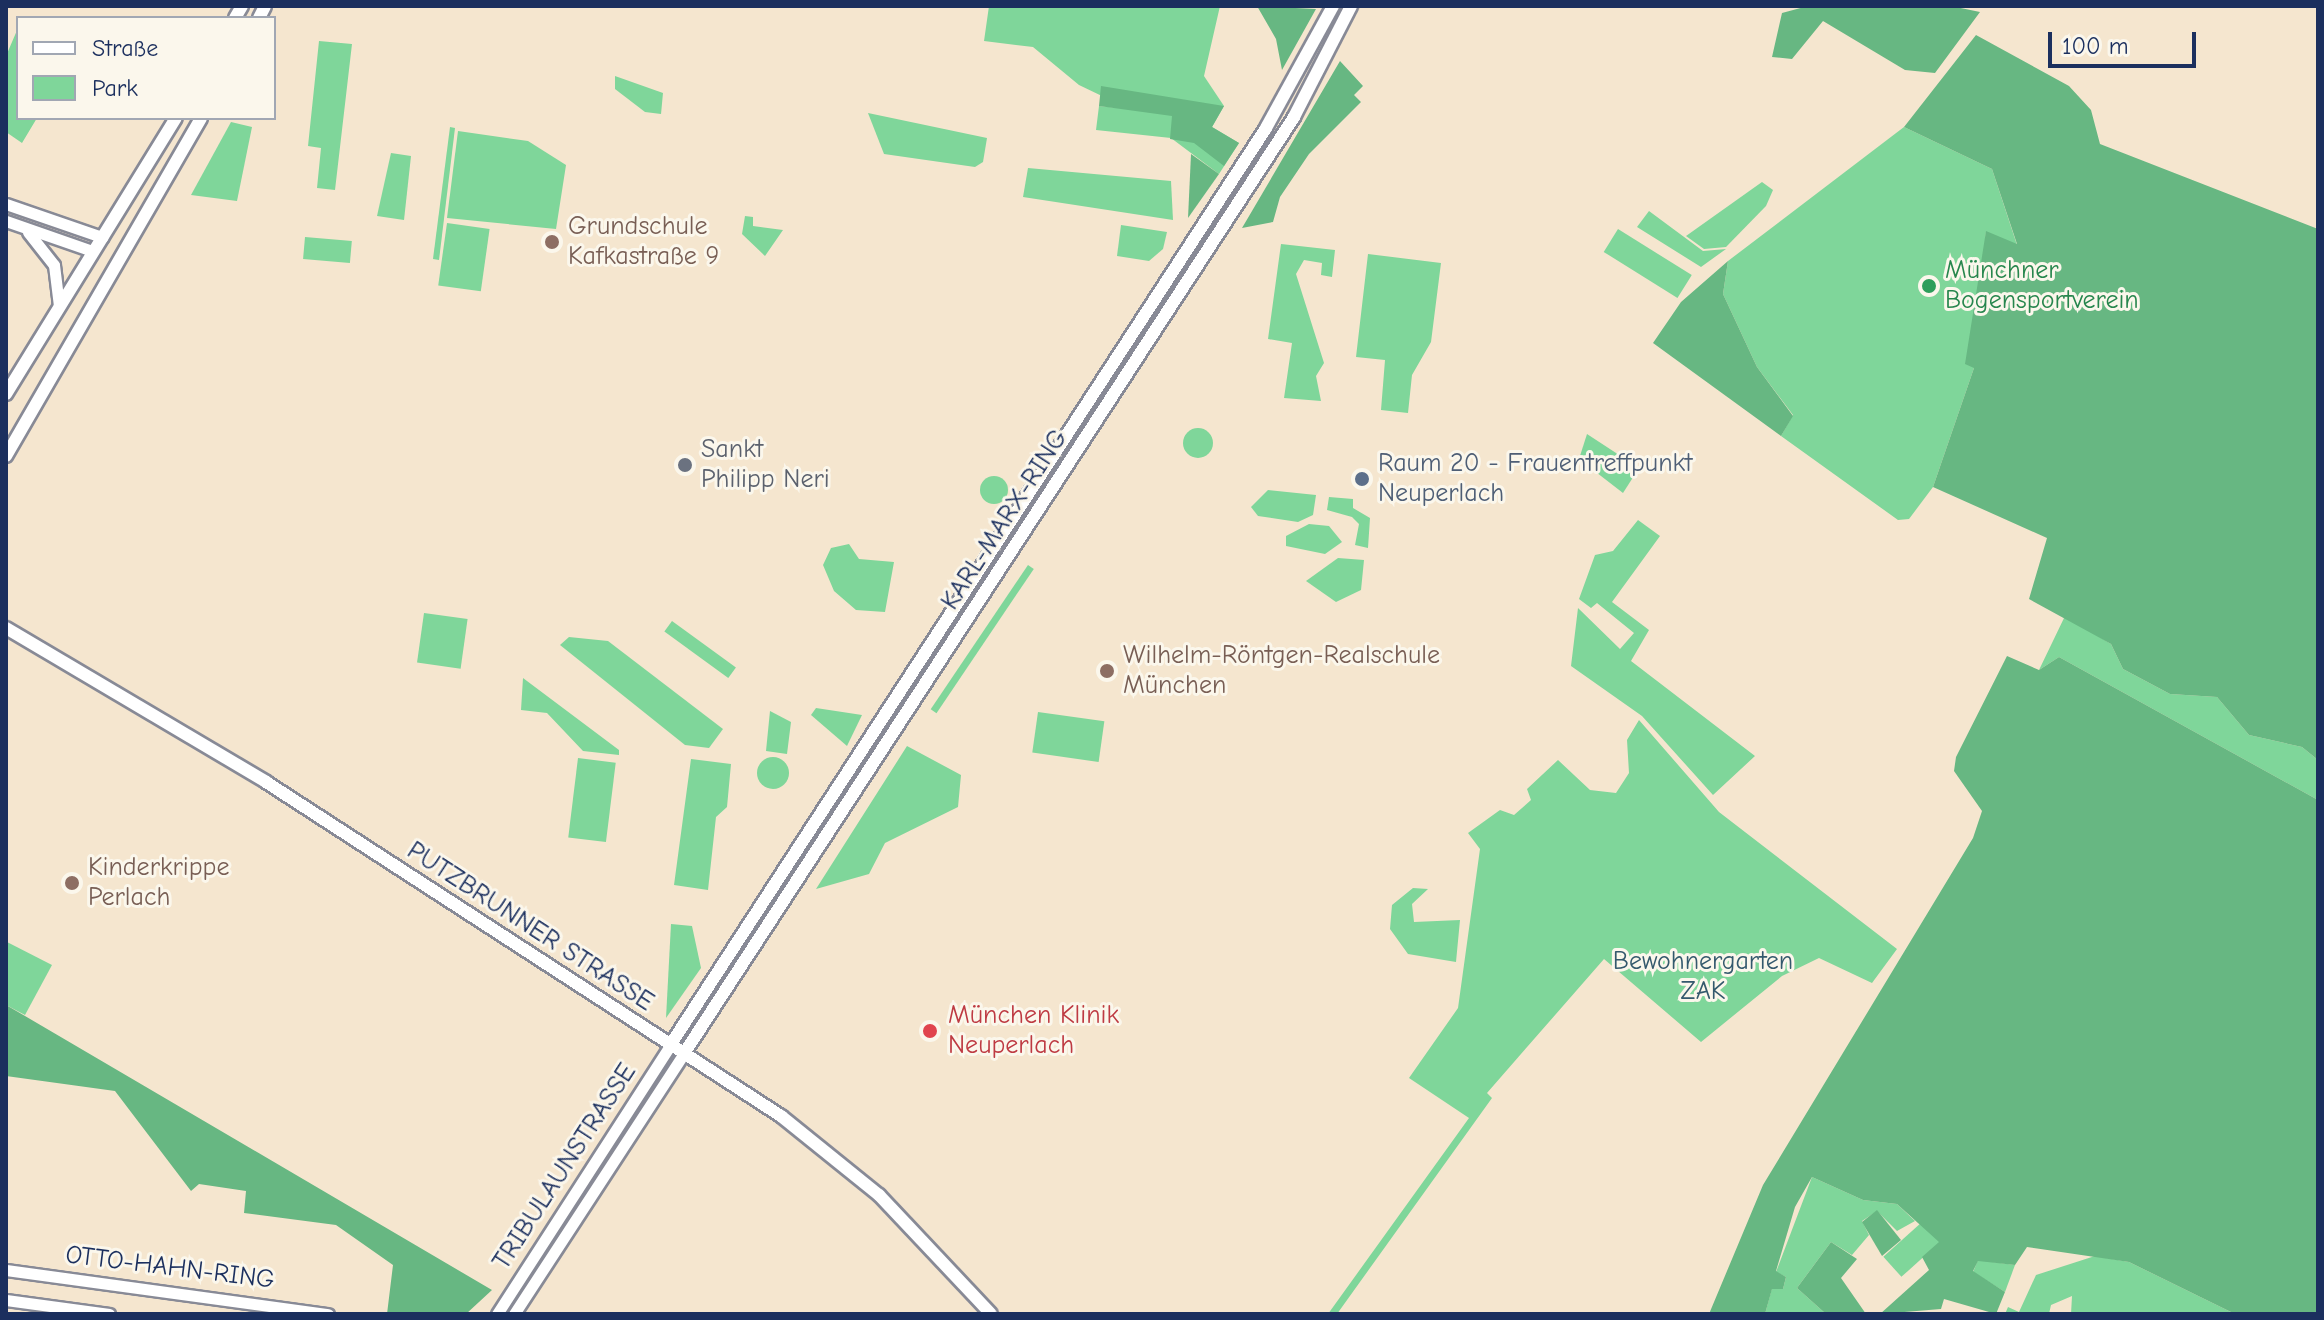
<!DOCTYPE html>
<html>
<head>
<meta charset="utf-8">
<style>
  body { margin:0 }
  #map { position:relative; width:2324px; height:1320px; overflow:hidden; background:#f5e6cf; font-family:"Comic Neue",sans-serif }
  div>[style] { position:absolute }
  .green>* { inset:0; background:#7fd69a; transform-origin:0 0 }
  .round { border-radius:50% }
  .forest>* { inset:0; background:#67b782 }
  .roads { filter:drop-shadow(2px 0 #888a96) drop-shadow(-2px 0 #888a96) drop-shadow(0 2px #888a96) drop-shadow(0 -2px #888a96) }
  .tertiary>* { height:11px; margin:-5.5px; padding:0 5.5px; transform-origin:5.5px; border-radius:5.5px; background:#fff }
  .secondary>* { height:12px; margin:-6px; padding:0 6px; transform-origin:6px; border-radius:6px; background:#fff }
  .dots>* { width:22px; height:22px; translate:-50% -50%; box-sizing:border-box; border:4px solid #fbf7ec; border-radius:50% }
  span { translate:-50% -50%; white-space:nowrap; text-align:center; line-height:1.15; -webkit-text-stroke:6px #fbf7ec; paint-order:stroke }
  .education-label { font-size:26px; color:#785e54 }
  .left { translate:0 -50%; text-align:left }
  .leisure-label { font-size:26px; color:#27864d }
  .worship-label { font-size:26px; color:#5b616d }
  .service-label { font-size:26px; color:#4e5e75 }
  .street-label { font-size:26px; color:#1b2f5e }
  .park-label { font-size:26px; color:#34596d }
  .health-label { font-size:26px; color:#be3a42 }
  .frame { position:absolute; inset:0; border:8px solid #1b2f5e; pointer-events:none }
  .legend { position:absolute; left:16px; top:16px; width:260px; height:104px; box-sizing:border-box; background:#fbf7ec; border:2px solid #a1a7b3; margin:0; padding:10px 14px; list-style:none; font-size:24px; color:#1b2f5e }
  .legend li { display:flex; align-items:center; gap:16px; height:40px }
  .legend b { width:40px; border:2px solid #a1a7b3 }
  .scale { position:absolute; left:2048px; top:32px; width:148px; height:36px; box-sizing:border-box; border:4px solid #1b2f5e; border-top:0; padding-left:10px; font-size:24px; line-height:28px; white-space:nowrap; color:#1b2f5e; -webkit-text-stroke:6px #fbf7ec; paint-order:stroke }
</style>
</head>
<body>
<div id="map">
  <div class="green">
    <i style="clip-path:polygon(989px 6px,1220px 6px,1204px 76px,1224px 106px,1212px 127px,1239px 143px,1219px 174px,1171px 138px,1096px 130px,1099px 106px,1129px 109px,1079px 85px,1033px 47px,984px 41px)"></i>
    <i style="clip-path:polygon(18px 28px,18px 118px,37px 118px,22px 143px,6px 132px,6px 56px)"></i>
    <i style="clip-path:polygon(319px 41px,352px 44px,335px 190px,317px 188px,321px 148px,308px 146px)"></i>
    <i style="clip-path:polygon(615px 76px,663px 93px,661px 114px,645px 112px,615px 89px)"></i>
    <i style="clip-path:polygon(868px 113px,987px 138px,983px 162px,975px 167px,884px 154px)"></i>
    <i style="clip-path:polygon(231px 122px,252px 127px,237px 201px,191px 195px)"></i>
    <i style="clip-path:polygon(450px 127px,455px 128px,439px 260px,433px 259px)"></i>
    <i style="clip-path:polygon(1904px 127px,1992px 169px,2017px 245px,1986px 232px,1974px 368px,1933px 487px,1909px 519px,1898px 520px,1781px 436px,1793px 415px,1757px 367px,1723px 294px,1728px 261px)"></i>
    <i style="clip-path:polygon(458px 131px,528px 141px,566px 165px,556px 229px,447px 218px)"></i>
    <i style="clip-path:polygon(391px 153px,411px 156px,404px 220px,377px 216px)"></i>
    <i style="clip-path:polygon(1028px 168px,1171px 181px,1173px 220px,1023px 197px)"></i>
    <i style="clip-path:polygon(1762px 182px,1773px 190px,1766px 206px,1726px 247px,1704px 249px,1686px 236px)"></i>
    <i style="clip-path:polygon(1649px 211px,1703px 251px,1726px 249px,1701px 267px,1637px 227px)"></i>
    <i style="clip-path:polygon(745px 216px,753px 217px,753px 226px,783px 230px,765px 256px,742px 234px)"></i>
    <i style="left:447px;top:223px;width:43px;height:63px;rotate:8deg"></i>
    <i style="clip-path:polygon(1121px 225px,1167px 232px,1163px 249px,1149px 261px,1117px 256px)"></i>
    <i style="left:1618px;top:229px;width:87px;height:27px;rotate:32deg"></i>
    <i style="left:305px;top:237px;width:47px;height:22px;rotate:5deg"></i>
    <i style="clip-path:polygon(1281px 244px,1335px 250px,1332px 277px,1321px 275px,1322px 263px,1304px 260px,1296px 274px,1324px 363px,1316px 376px,1321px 401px,1284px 398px,1292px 343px,1268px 339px)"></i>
    <i style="clip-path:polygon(1368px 254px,1441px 263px,1431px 342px,1412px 375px,1408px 413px,1381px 410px,1385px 360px,1356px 357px)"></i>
    <i class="round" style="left:1183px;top:428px;width:30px;height:30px"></i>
    <i style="clip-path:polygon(1587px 434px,1639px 468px,1623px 493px,1579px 459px)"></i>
    <i class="round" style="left:980px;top:476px;width:28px;height:28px"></i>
    <i style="clip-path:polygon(1268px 490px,1316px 495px,1313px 515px,1298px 522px,1258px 516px,1251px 507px)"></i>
    <i style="clip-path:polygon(1329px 497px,1353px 499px,1353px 508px,1370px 518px,1368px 548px,1355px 545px,1359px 524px,1352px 517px,1327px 510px)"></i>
    <i style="clip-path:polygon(1638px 520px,1660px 536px,1612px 602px,1649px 630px,1631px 661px,1755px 756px,1713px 795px,1642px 716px,1571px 666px,1578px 608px,1620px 649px,1634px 633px,1597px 603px,1591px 608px,1579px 599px,1595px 555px,1613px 551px)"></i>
    <i style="clip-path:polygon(1309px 524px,1329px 526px,1342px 542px,1325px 554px,1286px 546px,1286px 536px)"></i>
    <i style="clip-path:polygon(849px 544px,859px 559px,894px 562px,885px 612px,856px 610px,834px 591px,823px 565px,831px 548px)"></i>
    <i style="clip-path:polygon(1338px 558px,1364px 560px,1361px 590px,1336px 602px,1306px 581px)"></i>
    <i style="left:1028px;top:565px;width:7px;height:174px;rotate:34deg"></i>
    <i style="left:424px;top:613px;width:44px;height:50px;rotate:8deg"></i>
    <i style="clip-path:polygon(2065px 616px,2111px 644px,2123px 669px,2170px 694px,2217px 697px,2249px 735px,2302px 747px,2318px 760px,2318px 800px,2059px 657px,2039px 670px)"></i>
    <i style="left:672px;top:621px;width:79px;height:13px;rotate:36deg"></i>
    <i style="clip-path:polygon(569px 637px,608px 641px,723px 729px,709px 748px,685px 745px,560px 645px)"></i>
    <i style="clip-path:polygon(523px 678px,619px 750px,619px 755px,583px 751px,547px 713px,521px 710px)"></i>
    <i style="clip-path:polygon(816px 708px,862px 715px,847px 746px,811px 715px)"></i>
    <i style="clip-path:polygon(770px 711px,791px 722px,787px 754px,766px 751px)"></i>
    <i style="left:1038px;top:712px;width:67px;height:41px;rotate:8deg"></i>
    <i style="clip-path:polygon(1639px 720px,1719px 812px,1897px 949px,1872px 983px,1819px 958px,1782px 976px,1701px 1042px,1604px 959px,1487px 1093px,1492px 1098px,1337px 1314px,1328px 1314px,1469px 1118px,1409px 1078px,1458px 1008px,1480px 849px,1468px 833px,1500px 810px,1514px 815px,1531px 800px,1527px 789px,1558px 760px,1590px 790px,1616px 793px,1629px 773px,1627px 740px)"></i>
    <i style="clip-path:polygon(907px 746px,961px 775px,958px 807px,885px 843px,869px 874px,816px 889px)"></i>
    <i class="round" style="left:757px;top:757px;width:32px;height:32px"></i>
    <i style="left:578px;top:758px;width:38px;height:80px;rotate:7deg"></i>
    <i style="clip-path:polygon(691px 759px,731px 764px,727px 807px,716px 817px,708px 890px,674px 885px)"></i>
    <i style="clip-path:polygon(1413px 888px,1428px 889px,1412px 904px,1414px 922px,1460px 920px,1456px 962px,1408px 954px,1390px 929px,1392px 905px)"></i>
    <i style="clip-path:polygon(671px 924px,692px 926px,701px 968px,666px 1018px)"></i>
    <i style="clip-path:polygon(7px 942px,52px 965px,25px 1015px,6px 1005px)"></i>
    <i style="clip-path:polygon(1812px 1177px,1863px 1200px,1897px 1204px,1915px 1221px,1897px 1231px,1877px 1211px,1862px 1221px,1869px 1235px,1852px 1255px,1831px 1242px,1797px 1288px,1826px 1314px,1765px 1314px,1772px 1288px,1783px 1289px,1786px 1277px,1776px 1272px)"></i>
    <i style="left:1922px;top:1222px;width:27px;height:52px;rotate:48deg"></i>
    <i style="clip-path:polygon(2095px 1256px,2129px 1262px,2235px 1314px,2071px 1314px,2072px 1296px,2051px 1305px,2049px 1314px,2005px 1314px,2008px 1307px,2019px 1312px,2036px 1275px)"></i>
    <i style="clip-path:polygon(1978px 1260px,2015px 1265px,2005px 1292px,1973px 1272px)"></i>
  </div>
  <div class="forest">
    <i style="clip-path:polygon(1257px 6px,1316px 9px,1282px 70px,1276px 39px)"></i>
    <i style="clip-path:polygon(1808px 6px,1951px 6px,1980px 12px,1935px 73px,1905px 70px,1823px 21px,1792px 59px,1772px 57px,1782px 13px)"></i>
    <i style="clip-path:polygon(1976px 35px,2069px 86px,2091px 110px,2100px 144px,2318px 229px,2318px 760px,2302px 747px,2249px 735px,2217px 697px,2170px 694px,2123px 669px,2111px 644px,2029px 599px,2047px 538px,1933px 487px,1974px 368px,1965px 364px,1986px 231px,2017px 244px,1992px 169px,1904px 127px)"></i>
    <i style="clip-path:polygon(1340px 61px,1363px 86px,1354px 95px,1361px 102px,1309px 154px,1280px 197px,1273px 222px,1242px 228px)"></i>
    <i style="clip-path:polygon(1101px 86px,1224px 106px,1212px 127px,1239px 143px,1224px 166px,1194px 143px,1170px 139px,1172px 116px,1099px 106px)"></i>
    <i style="clip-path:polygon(1191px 154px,1219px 174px,1188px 218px)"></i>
    <i style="clip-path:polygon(1728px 261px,1723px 294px,1757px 367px,1793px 416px,1781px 436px,1653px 343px,1681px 302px)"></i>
    <i style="clip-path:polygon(2007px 656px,2039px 670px,2059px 657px,2318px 800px,2318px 1314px,2235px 1314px,2129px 1262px,2027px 1247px,2015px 1265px,1978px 1261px,1973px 1271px,2005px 1292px,1996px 1314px,1944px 1299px,1941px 1309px,1880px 1314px,1929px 1270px,1922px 1257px,1939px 1242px,1897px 1204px,1863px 1200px,1812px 1177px,1795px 1207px,1776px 1271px,1786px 1277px,1783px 1289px,1772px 1289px,1765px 1314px,1709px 1314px,1763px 1185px,1973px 838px,1982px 811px,1954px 771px,1956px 757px)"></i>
    <i style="clip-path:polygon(6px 1005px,25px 1016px,492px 1290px,466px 1314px,387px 1314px,393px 1265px,336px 1225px,244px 1213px,246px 1191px,199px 1184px,191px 1191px,115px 1091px,6px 1076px)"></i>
    <i style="clip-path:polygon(1877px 1210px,1901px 1240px,1882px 1256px,1862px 1222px)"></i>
    <i style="clip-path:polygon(1831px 1242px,1857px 1259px,1841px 1278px,1866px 1314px,1826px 1314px,1797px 1288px)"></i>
  </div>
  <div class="roads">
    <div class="tertiary">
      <i style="left:6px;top:204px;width:102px;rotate:19deg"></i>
      <i style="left:6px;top:221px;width:91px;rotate:19.2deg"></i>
      <i style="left:28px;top:232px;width:42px;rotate:51.8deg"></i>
      <i style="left:54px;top:265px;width:39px;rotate:83deg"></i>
      <i style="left:6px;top:1270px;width:325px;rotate:7.8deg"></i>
      <i style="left:6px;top:1300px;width:104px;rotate:7.7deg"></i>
      <i style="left:497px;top:1314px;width:321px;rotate:-57.2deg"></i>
      <i style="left:514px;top:1314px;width:313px;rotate:-56.9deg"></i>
    </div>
    <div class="secondary">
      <i style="left:235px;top:18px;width:14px;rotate:-60deg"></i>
      <i style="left:259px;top:18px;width:13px;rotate:-63deg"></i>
      <i style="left:6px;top:394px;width:324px;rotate:-58.4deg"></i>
      <i style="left:6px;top:456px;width:390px;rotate:-60deg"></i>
      <i style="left:6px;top:628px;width:302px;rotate:30.6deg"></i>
      <i style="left:266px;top:782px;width:614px;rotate:32.97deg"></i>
      <i style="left:781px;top:1116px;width:126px;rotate:38.9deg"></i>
      <i style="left:879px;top:1195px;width:163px;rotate:46.7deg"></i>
      <i style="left:671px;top:1044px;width:1092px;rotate:-56.99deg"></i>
      <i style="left:1266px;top:128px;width:139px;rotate:-61.2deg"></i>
      <i style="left:685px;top:1052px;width:1116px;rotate:-56.92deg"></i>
      <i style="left:1294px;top:117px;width:125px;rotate:-62.8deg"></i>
    </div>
  </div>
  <div class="dots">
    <i style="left:552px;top:242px;background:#8d6e63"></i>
    <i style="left:1929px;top:286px;background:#2e9e5b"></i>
    <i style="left:685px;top:465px;background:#6b7280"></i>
    <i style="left:1362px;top:479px;background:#5c6f8a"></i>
    <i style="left:1107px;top:671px;background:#8d6e63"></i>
    <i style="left:72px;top:883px;background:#8d6e63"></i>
    <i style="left:930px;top:1031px;background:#e0444e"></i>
  </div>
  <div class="education-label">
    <span class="left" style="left:568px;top:242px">Grundschule<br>Kafkastraße 9</span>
    <span class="left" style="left:1123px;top:671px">Wilhelm-Röntgen-Realschule<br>München</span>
    <span class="left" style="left:88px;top:883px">Kinderkrippe<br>Perlach</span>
  </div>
  <div class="leisure-label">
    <span class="left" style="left:1945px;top:286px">Münchner<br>Bogensportverein</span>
  </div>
  <div class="worship-label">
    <span class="left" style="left:701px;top:465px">Sankt<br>Philipp Neri</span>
  </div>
  <div class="service-label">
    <span class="left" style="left:1378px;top:479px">Raum 20 - Frauentreffpunkt<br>Neuperlach</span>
  </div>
  <div class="street-label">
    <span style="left:1005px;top:520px;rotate:-57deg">KARL-MARX-RING</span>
    <span style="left:530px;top:927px;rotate:33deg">PUTZBRUNNER STRASSE</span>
    <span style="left:565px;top:1167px;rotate:-57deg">TRIBULAUNSTRASSE</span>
    <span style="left:170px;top:1268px;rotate:7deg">OTTO-HAHN-RING</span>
  </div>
  <div class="park-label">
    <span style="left:1703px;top:977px">Bewohnergarten<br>ZAK</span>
  </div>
  <div class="health-label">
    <span class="left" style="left:948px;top:1031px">München Klinik<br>Neuperlach</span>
  </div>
  <div class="frame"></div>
  <ul class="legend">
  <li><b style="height:10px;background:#fff"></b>Straße</li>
  <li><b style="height:22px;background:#7fd69a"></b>Park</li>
  </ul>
  <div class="scale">100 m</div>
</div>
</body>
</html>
